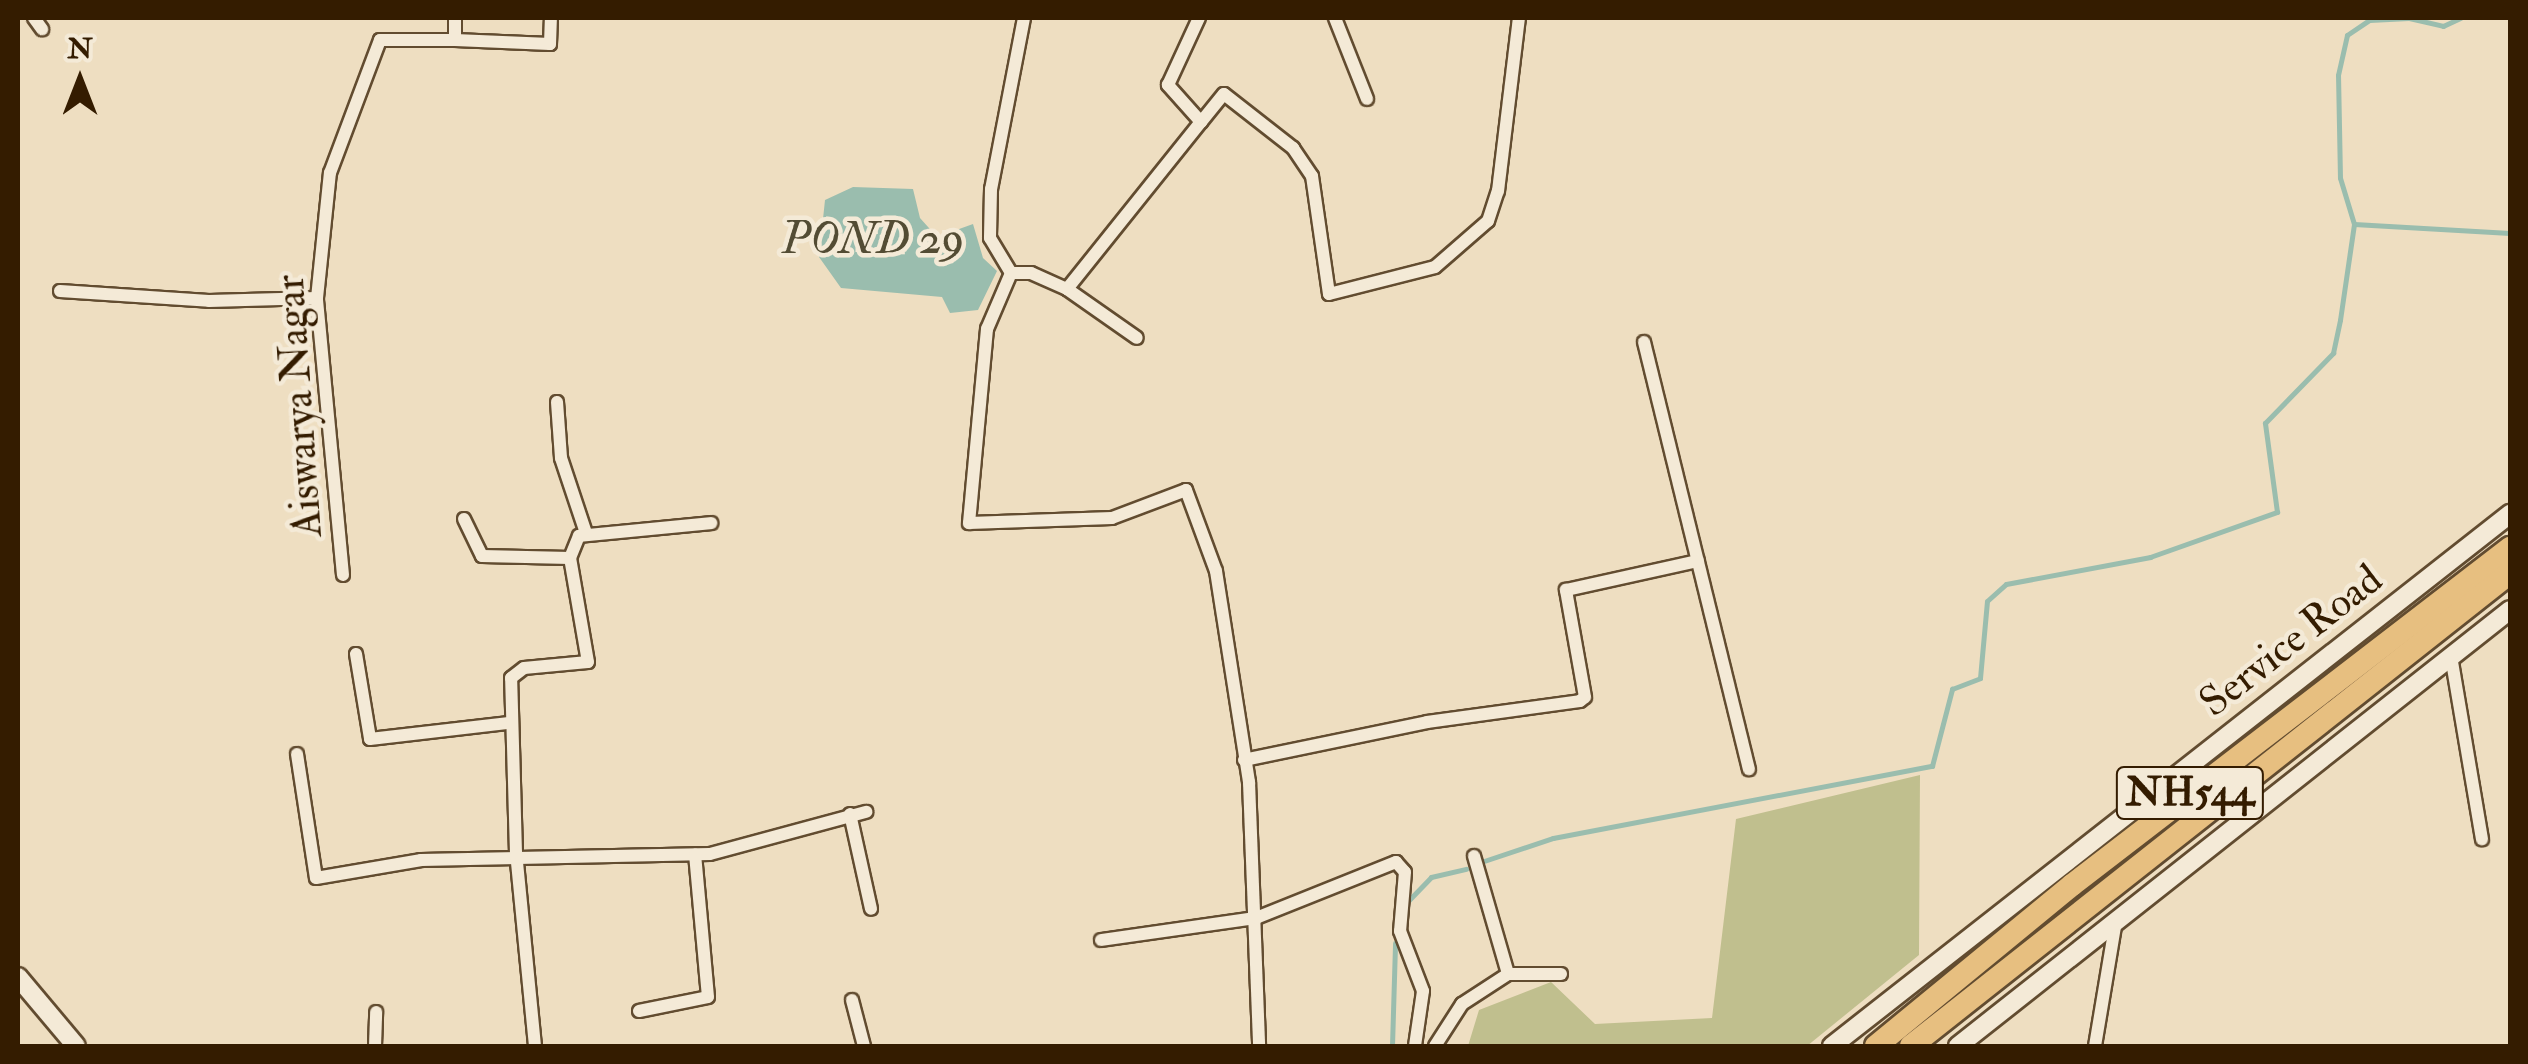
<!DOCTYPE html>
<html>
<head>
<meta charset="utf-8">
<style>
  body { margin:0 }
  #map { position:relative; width:2528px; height:1064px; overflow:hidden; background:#eedec1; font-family:"IM FELL Double Pica",serif }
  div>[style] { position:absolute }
  .green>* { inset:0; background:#c0bf8e }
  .water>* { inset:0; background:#9abdae }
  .stream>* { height:5px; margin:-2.5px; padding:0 2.5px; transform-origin:2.5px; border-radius:2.5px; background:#9abdae }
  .roads { filter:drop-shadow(2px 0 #624c30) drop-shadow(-2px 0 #624c30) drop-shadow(0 2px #624c30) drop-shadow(0 -2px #624c30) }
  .street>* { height:12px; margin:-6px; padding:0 6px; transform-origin:6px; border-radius:6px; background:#f4ead7 }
  .secondary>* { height:18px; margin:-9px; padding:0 9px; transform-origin:9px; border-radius:9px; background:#f4ead7 }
  .highway>* { height:22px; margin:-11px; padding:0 11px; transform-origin:11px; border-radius:11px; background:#e7bf80 }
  span { translate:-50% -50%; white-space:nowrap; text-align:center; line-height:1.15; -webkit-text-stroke:9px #f4ead7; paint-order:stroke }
  .shield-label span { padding:2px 8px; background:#f4ead7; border:2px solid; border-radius:8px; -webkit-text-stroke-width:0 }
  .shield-label { font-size:40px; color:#341c00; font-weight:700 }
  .street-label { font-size:42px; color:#341c00 }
  .water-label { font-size:45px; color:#534c34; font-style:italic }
  .frame { position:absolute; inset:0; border:20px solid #341c00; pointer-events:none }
  .north { position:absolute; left:30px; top:30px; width:100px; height:100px; -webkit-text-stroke:8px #f4ead7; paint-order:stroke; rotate:0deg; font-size:28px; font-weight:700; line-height:40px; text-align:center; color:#341c00 }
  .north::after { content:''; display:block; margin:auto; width:35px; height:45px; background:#341c00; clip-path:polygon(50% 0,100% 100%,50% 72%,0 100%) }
</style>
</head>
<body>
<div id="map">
  <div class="green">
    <i style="clip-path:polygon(1920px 775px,1919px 955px,1807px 1046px,1468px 1046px,1479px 1010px,1551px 982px,1595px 1024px,1712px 1018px,1736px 819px)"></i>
  </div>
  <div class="water">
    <i style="clip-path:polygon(853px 187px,913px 189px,920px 218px,937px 237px,973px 224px,983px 258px,997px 271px,978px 310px,950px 313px,942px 297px,841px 288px,819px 257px,825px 200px)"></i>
  </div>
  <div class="stream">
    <i style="left:2354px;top:224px;width:156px;rotate:3.3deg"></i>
    <i style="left:1484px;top:861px;width:73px;rotate:-18.4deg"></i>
    <i style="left:1553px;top:838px;width:386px;rotate:-10.8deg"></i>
    <i style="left:1932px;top:766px;width:80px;rotate:-75.4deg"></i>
    <i style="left:1952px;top:689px;width:30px;rotate:-21deg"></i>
    <i style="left:1980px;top:678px;width:77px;rotate:-84.8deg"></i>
    <i style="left:1987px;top:601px;width:25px;rotate:-42deg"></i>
    <i style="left:2006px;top:584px;width:147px;rotate:-10.6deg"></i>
    <i style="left:2150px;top:557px;width:135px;rotate:-19.5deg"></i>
    <i style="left:2277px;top:512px;width:90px;rotate:-97.7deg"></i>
    <i style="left:2265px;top:423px;width:98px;rotate:-45.8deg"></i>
    <i style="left:2333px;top:353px;width:34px;rotate:-78deg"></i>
    <i style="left:2340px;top:320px;width:97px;rotate:-81.7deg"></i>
    <i style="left:2354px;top:224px;width:48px;rotate:-106.9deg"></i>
    <i style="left:2340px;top:178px;width:103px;rotate:-91.1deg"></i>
    <i style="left:2338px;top:75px;width:41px;rotate:-77.3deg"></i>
    <i style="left:2347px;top:35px;width:27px;rotate:-34deg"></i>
    <i style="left:2369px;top:20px;width:40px;rotate:-2.9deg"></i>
    <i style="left:2409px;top:18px;width:35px;rotate:13deg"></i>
    <i style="left:2443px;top:26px;width:19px;rotate:-25deg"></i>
    <i style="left:1408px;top:901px;width:33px;rotate:-46deg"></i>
    <i style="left:1431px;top:877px;width:36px;rotate:-13deg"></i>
    <i style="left:1392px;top:1046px;width:103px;rotate:-88.3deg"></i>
  </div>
  <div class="roads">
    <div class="street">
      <i style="left:34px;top:18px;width:14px;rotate:54deg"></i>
      <i style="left:1024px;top:18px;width:174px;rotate:100.9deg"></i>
      <i style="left:991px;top:189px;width:49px;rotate:91.2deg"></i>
      <i style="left:990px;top:238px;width:41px;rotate:59deg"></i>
      <i style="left:1011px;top:273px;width:61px;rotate:113.2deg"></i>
      <i style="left:987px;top:329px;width:195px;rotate:95.3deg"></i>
      <i style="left:969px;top:523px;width:143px;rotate:-2deg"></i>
      <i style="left:1112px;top:518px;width:79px;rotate:-20.7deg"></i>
      <i style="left:1186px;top:490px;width:86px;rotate:69.7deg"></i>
      <i style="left:1216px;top:571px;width:214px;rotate:81.1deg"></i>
      <i style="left:1249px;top:782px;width:264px;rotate:87.8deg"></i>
      <i style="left:1335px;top:18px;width:87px;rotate:68.4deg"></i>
      <i style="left:455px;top:40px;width:95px;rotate:2.4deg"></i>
      <i style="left:550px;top:44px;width:26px;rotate:-88deg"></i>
      <i style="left:1201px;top:122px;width:36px;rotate:-51deg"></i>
      <i style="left:1224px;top:94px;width:88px;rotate:38deg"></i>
      <i style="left:1293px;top:148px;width:34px;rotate:56deg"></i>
      <i style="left:1312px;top:176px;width:119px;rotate:81.8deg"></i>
      <i style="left:1329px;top:294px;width:109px;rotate:-14.3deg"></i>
      <i style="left:1435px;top:267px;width:70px;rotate:-41deg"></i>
      <i style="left:1488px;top:221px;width:32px;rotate:-72deg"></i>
      <i style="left:1498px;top:191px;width:174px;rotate:-83.1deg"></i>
      <i style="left:1011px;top:273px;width:20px"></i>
      <i style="left:1031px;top:273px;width:39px;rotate:24deg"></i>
      <i style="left:1067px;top:289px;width:214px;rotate:-51.3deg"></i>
      <i style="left:1201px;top:122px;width:50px;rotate:-131.7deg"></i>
      <i style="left:1168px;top:85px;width:74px;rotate:-65.2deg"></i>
      <i style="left:1067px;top:289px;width:85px;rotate:35deg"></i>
      <i style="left:60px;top:291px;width:149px;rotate:3.8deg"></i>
      <i style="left:209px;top:301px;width:108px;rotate:-1.6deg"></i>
      <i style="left:1644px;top:342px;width:440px;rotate:76.2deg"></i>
      <i style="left:557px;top:402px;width:56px;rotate:85.9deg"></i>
      <i style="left:561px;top:458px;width:79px;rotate:71.6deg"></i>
      <i style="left:464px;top:519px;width:41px;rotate:64.1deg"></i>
      <i style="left:482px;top:556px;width:88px;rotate:1.3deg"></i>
      <i style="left:343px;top:575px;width:278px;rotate:-95.4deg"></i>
      <i style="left:317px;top:298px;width:126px;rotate:-84.1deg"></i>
      <i style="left:330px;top:173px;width:142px;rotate:-69.4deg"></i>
      <i style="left:380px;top:40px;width:75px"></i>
      <i style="left:455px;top:40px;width:22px;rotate:-90deg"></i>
      <i style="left:356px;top:654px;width:86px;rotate:80.6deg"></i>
      <i style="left:370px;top:739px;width:140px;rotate:-6.6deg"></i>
      <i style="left:2451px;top:656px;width:186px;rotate:80.4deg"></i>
      <i style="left:297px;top:754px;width:125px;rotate:81.3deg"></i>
      <i style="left:316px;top:878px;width:107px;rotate:-9.7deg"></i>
      <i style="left:421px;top:860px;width:289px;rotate:-1.2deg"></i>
      <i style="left:710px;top:854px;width:162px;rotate:-15.1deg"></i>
      <i style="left:1244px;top:760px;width:187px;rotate:-11.7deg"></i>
      <i style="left:1427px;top:722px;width:154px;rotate:-7.8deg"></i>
      <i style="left:1580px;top:701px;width:6px;rotate:-39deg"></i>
      <i style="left:1585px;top:697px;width:109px;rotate:-100.1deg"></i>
      <i style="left:1566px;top:590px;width:135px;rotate:-12.4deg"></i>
      <i style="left:850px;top:814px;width:97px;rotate:77.5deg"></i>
      <i style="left:1474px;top:856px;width:123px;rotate:73.9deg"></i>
      <i style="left:1101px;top:940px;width:157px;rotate:-8.1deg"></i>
      <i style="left:1256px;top:918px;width:151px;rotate:-21.8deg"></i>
      <i style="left:1396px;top:862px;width:13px;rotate:48deg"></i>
      <i style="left:1405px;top:872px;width:59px;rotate:94.8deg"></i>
      <i style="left:1400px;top:931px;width:64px;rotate:69deg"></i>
      <i style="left:1423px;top:991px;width:56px;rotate:98.3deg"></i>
      <i style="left:852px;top:1000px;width:48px;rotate:75.4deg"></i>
      <i style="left:639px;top:1011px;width:70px;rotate:-11.5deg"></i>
      <i style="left:708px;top:997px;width:143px;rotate:-95.2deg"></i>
      <i style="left:375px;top:1046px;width:34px;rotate:-88deg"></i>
      <i style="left:535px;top:1046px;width:194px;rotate:-95.6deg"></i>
      <i style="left:516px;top:853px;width:175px;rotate:-91.6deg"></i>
      <i style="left:511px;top:678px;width:16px;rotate:-38deg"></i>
      <i style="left:524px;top:668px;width:64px;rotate:-5.4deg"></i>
      <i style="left:588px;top:662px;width:106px;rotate:-99.8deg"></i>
      <i style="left:570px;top:558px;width:24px;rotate:-68deg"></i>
      <i style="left:579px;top:536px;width:133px;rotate:-5.6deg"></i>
      <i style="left:1435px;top:1046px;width:50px;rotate:-57.3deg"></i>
      <i style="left:1462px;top:1004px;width:55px;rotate:-33.1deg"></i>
      <i style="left:1508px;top:974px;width:53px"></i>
      <i style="left:2095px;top:1046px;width:127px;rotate:-80.5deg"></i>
    </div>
    <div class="secondary">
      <i style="left:18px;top:977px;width:90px;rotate:50deg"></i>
      <i style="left:1832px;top:1046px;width:862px;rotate:-38.12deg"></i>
      <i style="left:1958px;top:1046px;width:703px;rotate:-38.3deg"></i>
    </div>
    <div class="highway">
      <i style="left:1876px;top:1046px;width:254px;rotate:-39.4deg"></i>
      <i style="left:2072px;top:885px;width:553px;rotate:-37.57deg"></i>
      <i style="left:1911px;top:1046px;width:763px;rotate:-38.3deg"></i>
    </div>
  </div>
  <div class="shield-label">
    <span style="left:2190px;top:793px">NH544</span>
  </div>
  <div class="street-label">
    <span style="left:299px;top:406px;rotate:-94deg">Aiswarya Nagar</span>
    <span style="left:2291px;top:641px;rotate:-38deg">Service Road</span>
  </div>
  <div class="water-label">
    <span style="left:873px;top:240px">POND 29</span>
  </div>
  <div class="frame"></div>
  <div class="north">N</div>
</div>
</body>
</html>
